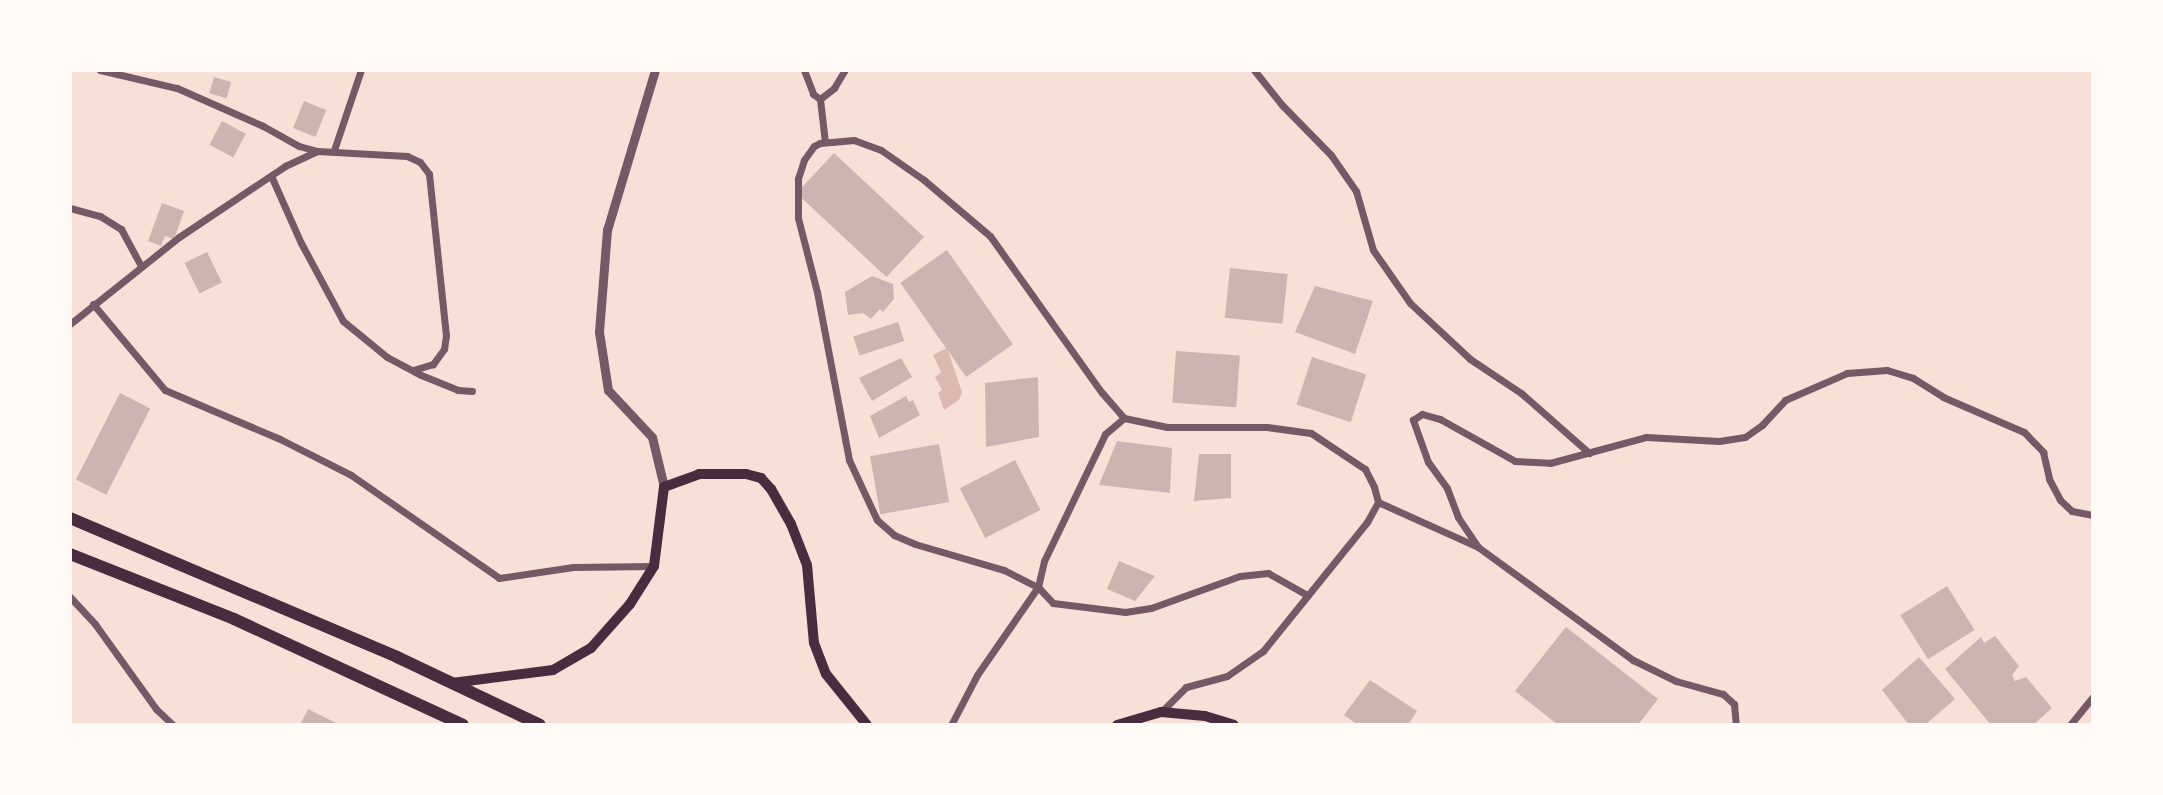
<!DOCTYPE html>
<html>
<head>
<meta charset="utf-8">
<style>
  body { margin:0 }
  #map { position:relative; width:2163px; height:795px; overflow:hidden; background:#f7e1d7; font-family:"IBM Plex Serif",serif }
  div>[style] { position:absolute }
  .water>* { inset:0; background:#dcb8b0 }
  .building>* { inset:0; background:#ccb4b1; transform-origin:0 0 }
  .minor>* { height:7px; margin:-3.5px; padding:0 3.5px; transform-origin:3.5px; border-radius:3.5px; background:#755966 }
  .tertiary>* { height:9px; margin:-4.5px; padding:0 4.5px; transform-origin:4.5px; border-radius:4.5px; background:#755966 }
  .secondary>* { height:10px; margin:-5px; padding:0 5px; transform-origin:5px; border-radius:5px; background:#4a2c40 }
  .trunk>* { height:12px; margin:-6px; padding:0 6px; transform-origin:6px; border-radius:6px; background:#4a2c40 }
  span { translate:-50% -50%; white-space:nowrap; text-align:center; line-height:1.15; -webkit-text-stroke:7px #fffaf5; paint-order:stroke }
  .frame { position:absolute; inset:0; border:72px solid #fffaf5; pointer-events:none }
</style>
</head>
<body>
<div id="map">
  <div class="water">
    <i style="clip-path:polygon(947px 348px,962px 392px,959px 400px,944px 410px,938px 393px,942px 390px,935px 377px,941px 372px,933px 355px)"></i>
  </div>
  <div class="building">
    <i style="left:214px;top:77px;width:18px;height:17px;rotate:16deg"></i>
    <i style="left:304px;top:101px;width:24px;height:29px;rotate:22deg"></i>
    <i style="left:222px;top:121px;width:27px;height:27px;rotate:28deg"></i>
    <i style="left:834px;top:153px;width:123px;height:55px;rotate:43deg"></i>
    <i style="clip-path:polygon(162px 203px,184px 211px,174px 239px,165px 236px,161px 246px,148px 241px)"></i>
    <i style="left:947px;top:250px;width:115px;height:57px;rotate:55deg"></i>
    <i style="left:207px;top:252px;width:34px;height:25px;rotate:64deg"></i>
    <i style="left:1230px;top:268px;width:58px;height:50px;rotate:6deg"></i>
    <i style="clip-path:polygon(872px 276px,893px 284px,894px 299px,883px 312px,880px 309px,871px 319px,863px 313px,848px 315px,845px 292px)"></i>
    <i style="clip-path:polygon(1315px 286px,1373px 301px,1355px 354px,1295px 332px)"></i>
    <i style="left:898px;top:322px;width:20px;height:47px;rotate:72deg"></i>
    <i style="left:1176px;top:351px;width:64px;height:52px;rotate:4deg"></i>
    <i style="left:1312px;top:357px;width:57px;height:50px;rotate:18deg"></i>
    <i style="clip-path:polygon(901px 358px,912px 377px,872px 401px,859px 378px)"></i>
    <i style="clip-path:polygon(1038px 377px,1039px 437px,986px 447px,985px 383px)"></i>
    <i style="left:120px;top:393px;width:34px;height:97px;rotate:27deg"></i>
    <i style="clip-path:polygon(906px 396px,909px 402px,913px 400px,920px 415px,879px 438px,870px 416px)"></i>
    <i style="clip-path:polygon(1117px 441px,1172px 448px,1170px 493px,1099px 485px)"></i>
    <i style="left:939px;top:444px;width:59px;height:70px;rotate:80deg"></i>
    <i style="clip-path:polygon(1199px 454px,1231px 454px,1231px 498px,1194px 501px)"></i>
    <i style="left:1015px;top:460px;width:56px;height:62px;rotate:63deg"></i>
    <i style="clip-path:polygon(1119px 561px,1155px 576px,1135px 601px,1107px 589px)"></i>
    <i style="left:1947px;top:586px;width:52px;height:55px;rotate:58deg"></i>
    <i style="clip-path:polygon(1566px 627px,1658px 699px,1638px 725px,1558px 725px,1515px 691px)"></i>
    <i style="clip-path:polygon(1995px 636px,2019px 666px,2012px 675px,2015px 681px,2026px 677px,2052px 708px,2033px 725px,1991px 725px,1945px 669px,1981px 637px,1984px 643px)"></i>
    <i style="clip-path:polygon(1919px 657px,1955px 699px,1925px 725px,1909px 725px,1882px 690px)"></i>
    <i style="clip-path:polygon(1370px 680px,1417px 711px,1408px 725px,1358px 725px,1344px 715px)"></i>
    <i style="clip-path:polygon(308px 709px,340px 725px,300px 725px)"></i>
  </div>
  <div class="minor">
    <i style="left:100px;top:70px;width:79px;rotate:13.2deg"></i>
    <i style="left:177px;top:88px;width:94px;rotate:23.8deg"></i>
    <i style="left:263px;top:126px;width:41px;rotate:29.1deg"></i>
    <i style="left:299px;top:146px;width:19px;rotate:16deg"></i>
    <i style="left:317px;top:151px;width:90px;rotate:3.2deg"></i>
    <i style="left:407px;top:156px;width:14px;rotate:25deg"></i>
    <i style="left:420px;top:162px;width:15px;rotate:53deg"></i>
    <i style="left:429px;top:174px;width:162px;rotate:84deg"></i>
    <i style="left:446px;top:335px;width:14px;rotate:98deg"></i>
    <i style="left:444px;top:349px;width:19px;rotate:126deg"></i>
    <i style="left:433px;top:364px;width:21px;rotate:163deg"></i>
    <i style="left:804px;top:70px;width:26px;rotate:69deg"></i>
    <i style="left:813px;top:94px;width:9px;rotate:36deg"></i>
    <i style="left:820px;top:99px;width:18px;rotate:-38deg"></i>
    <i style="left:834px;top:88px;width:21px;rotate:-59deg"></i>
    <i style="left:1254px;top:70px;width:45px;rotate:51.3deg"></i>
    <i style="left:1282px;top:105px;width:70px;rotate:45.6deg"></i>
    <i style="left:1331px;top:155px;width:44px;rotate:55.2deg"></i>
    <i style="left:1356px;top:191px;width:61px;rotate:73.9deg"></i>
    <i style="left:1373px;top:250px;width:65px;rotate:55.1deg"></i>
    <i style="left:1410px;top:303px;width:82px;rotate:43deg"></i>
    <i style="left:1470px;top:359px;width:61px;rotate:33.7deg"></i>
    <i style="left:1521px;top:393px;width:91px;rotate:41.4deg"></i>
    <i style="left:820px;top:99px;width:43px;rotate:83.4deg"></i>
    <i style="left:334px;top:150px;width:84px;rotate:-71.4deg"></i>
    <i style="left:272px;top:178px;width:71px;rotate:66deg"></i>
    <i style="left:301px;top:243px;width:89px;rotate:61.7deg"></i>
    <i style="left:343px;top:321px;width:57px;rotate:39.3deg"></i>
    <i style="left:387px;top:357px;width:38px;rotate:28deg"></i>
    <i style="left:421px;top:375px;width:40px;rotate:22deg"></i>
    <i style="left:458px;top:390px;width:14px;rotate:4deg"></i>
    <i style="left:70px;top:208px;width:31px;rotate:15deg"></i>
    <i style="left:100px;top:216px;width:25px;rotate:32deg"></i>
    <i style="left:121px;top:229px;width:42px;rotate:61.6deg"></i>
    <i style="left:93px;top:304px;width:112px;rotate:50.1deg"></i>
    <i style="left:165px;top:390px;width:125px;rotate:23.1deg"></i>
    <i style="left:280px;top:439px;width:80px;rotate:26.9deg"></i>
    <i style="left:351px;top:475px;width:180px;rotate:34.8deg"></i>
    <i style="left:499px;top:578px;width:75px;rotate:-8.5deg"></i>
    <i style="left:573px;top:567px;width:81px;rotate:-0.7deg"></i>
    <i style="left:70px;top:324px;width:139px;rotate:-38.6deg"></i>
    <i style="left:179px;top:237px;width:128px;rotate:-33.8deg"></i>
    <i style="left:285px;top:166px;width:35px;rotate:-25deg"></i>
    <i style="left:1124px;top:418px;width:33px;rotate:-131deg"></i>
    <i style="left:1102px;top:393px;width:193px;rotate:-125.5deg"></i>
    <i style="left:990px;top:236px;width:87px;rotate:-139.7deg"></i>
    <i style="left:924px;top:180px;width:52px;rotate:-145.1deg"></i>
    <i style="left:881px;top:150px;width:29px;rotate:-160deg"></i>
    <i style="left:854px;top:140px;width:34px;rotate:175deg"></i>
    <i style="left:820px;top:143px;width:7px;rotate:153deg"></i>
    <i style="left:814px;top:146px;width:17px;rotate:126deg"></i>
    <i style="left:804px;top:160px;width:20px;rotate:108deg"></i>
    <i style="left:798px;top:179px;width:39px;rotate:90deg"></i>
    <i style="left:798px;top:218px;width:76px;rotate:75.6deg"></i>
    <i style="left:817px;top:292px;width:171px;rotate:79.2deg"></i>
    <i style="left:849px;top:460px;width:66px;rotate:65deg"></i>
    <i style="left:877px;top:520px;width:23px;rotate:41deg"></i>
    <i style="left:894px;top:535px;width:23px;rotate:23deg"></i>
    <i style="left:915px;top:544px;width:93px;rotate:16.3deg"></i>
    <i style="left:1004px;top:570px;width:38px;rotate:27deg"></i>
    <i style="left:1038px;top:587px;width:22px;rotate:47deg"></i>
    <i style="left:1053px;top:603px;width:73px;rotate:7.1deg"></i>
    <i style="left:1125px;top:612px;width:26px;rotate:-9deg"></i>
    <i style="left:1151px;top:608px;width:95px;rotate:-19.8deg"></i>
    <i style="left:1240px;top:576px;width:28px;rotate:-6deg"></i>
    <i style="left:1268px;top:573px;width:45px;rotate:29.4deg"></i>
    <i style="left:1378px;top:502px;width:110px;rotate:24.2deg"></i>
    <i style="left:1478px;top:547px;width:192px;rotate:36.1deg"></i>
    <i style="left:1633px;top:660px;width:48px;rotate:26deg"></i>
    <i style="left:1676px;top:681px;width:49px;rotate:15.5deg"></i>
    <i style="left:1723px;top:694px;width:15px;rotate:42deg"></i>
    <i style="left:1734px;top:704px;width:21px;rotate:85deg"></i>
    <i style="left:1478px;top:547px;width:36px;rotate:-124deg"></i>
    <i style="left:1458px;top:517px;width:31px;rotate:-111deg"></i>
    <i style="left:1447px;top:488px;width:32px;rotate:-126deg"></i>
    <i style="left:1428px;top:462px;width:45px;rotate:-109.7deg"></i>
    <i style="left:1413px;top:420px;width:11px;rotate:-34deg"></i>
    <i style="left:1422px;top:414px;width:19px;rotate:16deg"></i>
    <i style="left:1440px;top:419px;width:86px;rotate:29.2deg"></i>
    <i style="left:1515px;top:461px;width:35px;rotate:3deg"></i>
    <i style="left:1550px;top:463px;width:99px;rotate:-15.2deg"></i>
    <i style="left:1646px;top:437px;width:73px;rotate:3.1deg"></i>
    <i style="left:1719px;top:441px;width:26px;rotate:-9deg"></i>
    <i style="left:1745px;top:437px;width:21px;rotate:-35deg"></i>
    <i style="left:1762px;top:425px;width:34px;rotate:-47deg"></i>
    <i style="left:1785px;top:400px;width:68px;rotate:-23.5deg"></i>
    <i style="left:1847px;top:373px;width:40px;rotate:-4.3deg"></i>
    <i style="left:1887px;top:370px;width:27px;rotate:17deg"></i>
    <i style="left:1913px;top:378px;width:36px;rotate:32deg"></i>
    <i style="left:1943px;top:397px;width:88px;rotate:23.4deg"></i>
    <i style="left:2024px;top:432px;width:28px;rotate:46deg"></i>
    <i style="left:2043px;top:452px;width:28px;rotate:77deg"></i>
    <i style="left:2049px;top:479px;width:24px;rotate:62deg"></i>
    <i style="left:2060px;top:500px;width:16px;rotate:43deg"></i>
    <i style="left:2072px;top:511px;width:21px;rotate:11deg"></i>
    <i style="left:70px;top:597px;width:37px;rotate:47deg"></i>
    <i style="left:95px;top:624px;width:105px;rotate:54.3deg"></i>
    <i style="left:156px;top:709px;width:23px;rotate:43deg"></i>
    <i style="left:1161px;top:712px;width:35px;rotate:-45deg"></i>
    <i style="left:1186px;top:687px;width:42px;rotate:-15deg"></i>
    <i style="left:1227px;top:676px;width:44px;rotate:-34.8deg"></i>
    <i style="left:1263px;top:651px;width:166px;rotate:-51.1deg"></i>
    <i style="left:1367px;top:522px;width:23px;rotate:-61deg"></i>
    <i style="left:951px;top:725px;width:56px;rotate:-62.5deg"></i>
    <i style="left:977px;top:675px;width:107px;rotate:-55.3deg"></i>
    <i style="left:1038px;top:587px;width:27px;rotate:-77deg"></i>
    <i style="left:1044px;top:561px;width:141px;rotate:-64.3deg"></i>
    <i style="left:1105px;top:434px;width:25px;rotate:-40deg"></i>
    <i style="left:1124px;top:418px;width:44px;rotate:11.8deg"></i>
    <i style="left:1167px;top:427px;width:100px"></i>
    <i style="left:1267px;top:427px;width:44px;rotate:7.8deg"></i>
    <i style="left:1311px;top:433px;width:65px;rotate:33.7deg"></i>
    <i style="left:1365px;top:469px;width:20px;rotate:63deg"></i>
    <i style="left:1374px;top:487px;width:16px;rotate:75deg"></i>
    <i style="left:2070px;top:725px;width:36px;rotate:-51deg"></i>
  </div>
  <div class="tertiary">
    <i style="left:655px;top:70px;width:167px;rotate:106.7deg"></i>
    <i style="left:607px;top:230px;width:102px;rotate:94.5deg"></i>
    <i style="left:599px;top:332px;width:59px;rotate:81.2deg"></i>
    <i style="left:608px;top:390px;width:64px;rotate:46.9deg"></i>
    <i style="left:652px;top:437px;width:51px;rotate:76.5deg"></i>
  </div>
  <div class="secondary">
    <i style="left:452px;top:683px;width:102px;rotate:-7.3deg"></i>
    <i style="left:553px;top:670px;width:44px;rotate:-30.1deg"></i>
    <i style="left:591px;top:648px;width:59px;rotate:-48.4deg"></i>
    <i style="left:630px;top:604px;width:45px;rotate:-57.7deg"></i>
    <i style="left:654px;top:566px;width:80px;rotate:-82.8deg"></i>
    <i style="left:664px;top:487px;width:37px;rotate:-20deg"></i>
    <i style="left:699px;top:474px;width:47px"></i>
    <i style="left:746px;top:474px;width:16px;rotate:15deg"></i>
    <i style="left:761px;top:478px;width:15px;rotate:48deg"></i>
    <i style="left:771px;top:489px;width:40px;rotate:60.3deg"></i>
    <i style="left:791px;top:524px;width:44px;rotate:68.7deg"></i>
    <i style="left:807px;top:565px;width:78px;rotate:84.9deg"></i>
    <i style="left:814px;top:643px;width:33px;rotate:69deg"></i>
    <i style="left:826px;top:674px;width:65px;rotate:51.2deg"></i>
    <i style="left:1117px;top:725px;width:46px;rotate:-16.5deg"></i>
    <i style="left:1161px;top:712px;width:44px;rotate:5.2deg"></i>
    <i style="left:1205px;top:716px;width:30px;rotate:17deg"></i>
  </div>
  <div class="trunk">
    <i style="left:70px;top:518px;width:355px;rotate:23deg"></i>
    <i style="left:397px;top:657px;width:158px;rotate:25.4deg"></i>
    <i style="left:70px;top:554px;width:176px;rotate:21.6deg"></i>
    <i style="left:234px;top:619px;width:252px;rotate:24.8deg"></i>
  </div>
  <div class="frame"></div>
</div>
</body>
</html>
